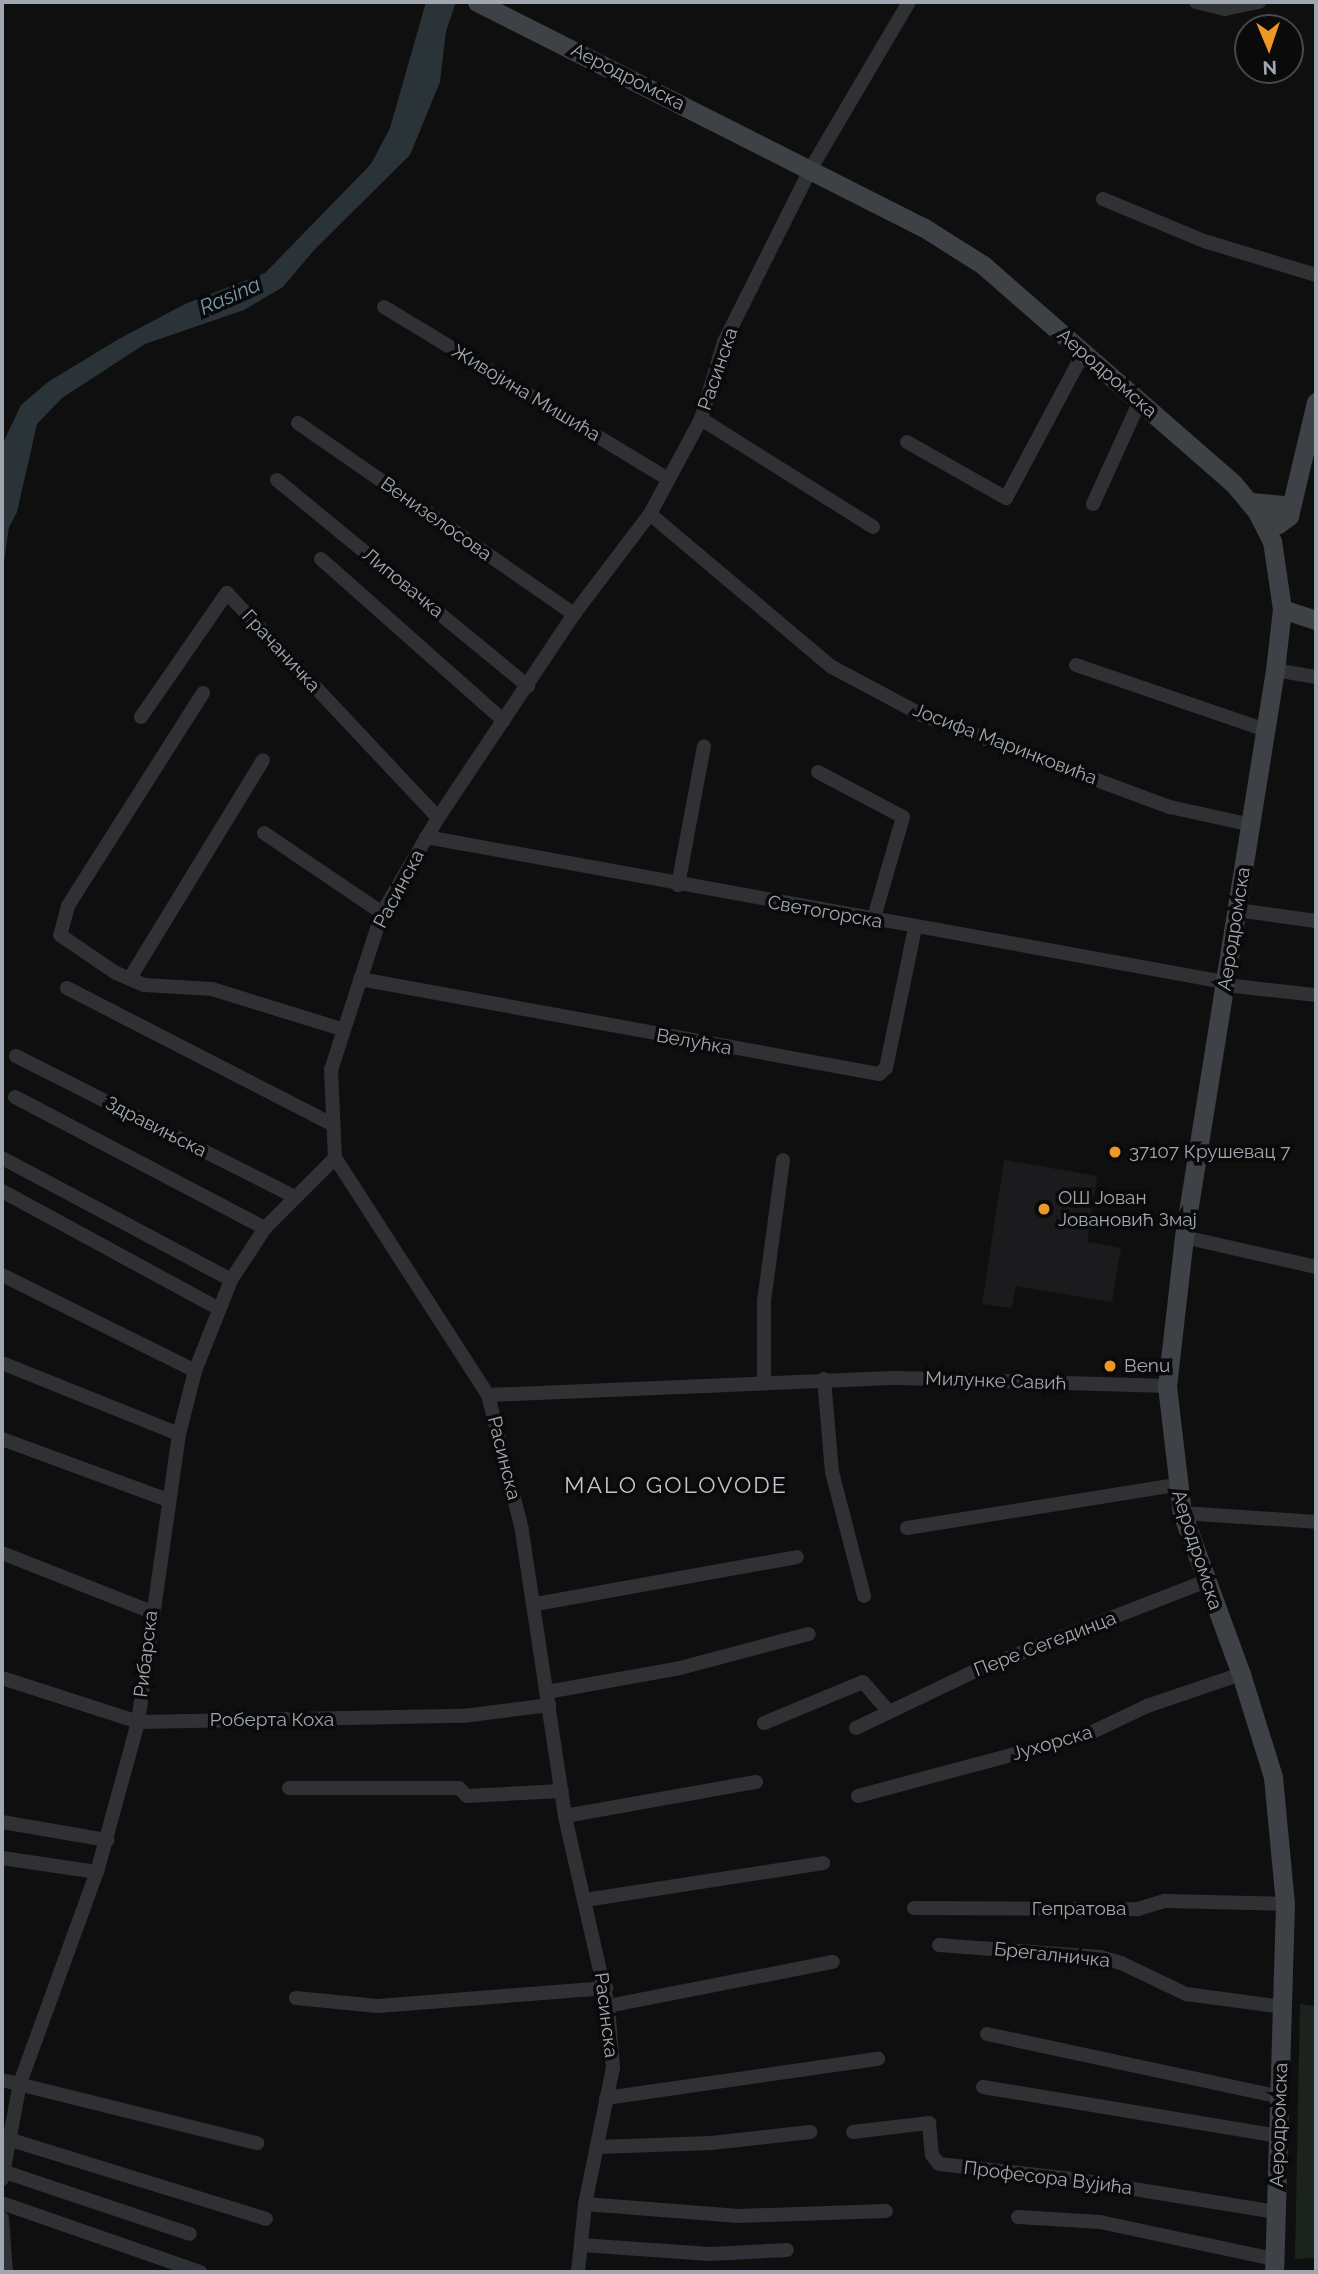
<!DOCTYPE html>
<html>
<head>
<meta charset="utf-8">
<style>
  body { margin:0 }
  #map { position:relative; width:1318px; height:2274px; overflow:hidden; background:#0f0f10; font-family:Raleway,sans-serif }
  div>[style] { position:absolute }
  .built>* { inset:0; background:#1b1b1d }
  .green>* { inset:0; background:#1b231c }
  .water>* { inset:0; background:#293338 }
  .street>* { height:14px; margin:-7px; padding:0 7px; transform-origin:7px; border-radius:7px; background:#303135 }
  .secondary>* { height:19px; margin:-9.5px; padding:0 9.5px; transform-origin:9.5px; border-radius:9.5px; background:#3e4145 }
  .dots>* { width:19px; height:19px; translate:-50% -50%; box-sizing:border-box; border:4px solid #0a0a0b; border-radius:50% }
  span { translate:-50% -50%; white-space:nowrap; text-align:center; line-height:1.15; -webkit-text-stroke:7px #0a0a0b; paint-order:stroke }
  .street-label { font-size:19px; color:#a0a7b1 }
  .poi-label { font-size:19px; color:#a0a7b1 }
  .left { translate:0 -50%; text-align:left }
  .water-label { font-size:21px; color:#7699ad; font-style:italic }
  .quarter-label { font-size:23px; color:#c1c5cd; letter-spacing:2px }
  .frame { position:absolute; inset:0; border:4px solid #a0a7b1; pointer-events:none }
  .north { position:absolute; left:1234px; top:14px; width:70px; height:70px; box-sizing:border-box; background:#0a0a0b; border:2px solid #46494d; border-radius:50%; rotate:178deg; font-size:19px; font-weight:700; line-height:28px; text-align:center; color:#a0a7b1 }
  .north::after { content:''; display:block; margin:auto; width:24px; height:32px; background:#ee9729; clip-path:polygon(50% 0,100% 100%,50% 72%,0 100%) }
</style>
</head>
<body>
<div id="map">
  <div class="built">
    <i style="clip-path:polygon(1004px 1160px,1097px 1176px,1087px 1242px,1121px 1248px,1112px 1302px,1016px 1286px,1012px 1308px,982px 1304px)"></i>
  </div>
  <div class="green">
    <i style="clip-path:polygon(1300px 2004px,1316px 2006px,1316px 2258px,1295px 2259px)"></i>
  </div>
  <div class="water">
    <i style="clip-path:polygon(426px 2px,456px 2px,446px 31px,440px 82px,410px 155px,315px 249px,283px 287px,244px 310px,145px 344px,62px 398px,37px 424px,17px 512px,9px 527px,2px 576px,2px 445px,21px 405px,48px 382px,117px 340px,185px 304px,265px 273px,371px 164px,390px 128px)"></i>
  </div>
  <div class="street">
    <i style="left:1196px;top:2px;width:30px;rotate:14deg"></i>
    <i style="left:1225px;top:9px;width:35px;rotate:-12deg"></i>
    <i style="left:1103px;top:199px;width:109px;rotate:22.6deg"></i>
    <i style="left:1204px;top:241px;width:117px;rotate:16.9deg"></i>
    <i style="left:384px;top:307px;width:332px;rotate:31.2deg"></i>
    <i style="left:701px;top:419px;width:203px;rotate:32.1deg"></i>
    <i style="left:298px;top:423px;width:336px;rotate:34.7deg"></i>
    <i style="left:907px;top:442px;width:114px;rotate:29.5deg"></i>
    <i style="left:1006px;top:498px;width:166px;rotate:-61.9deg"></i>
    <i style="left:277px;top:480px;width:325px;rotate:39.4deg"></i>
    <i style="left:1093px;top:504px;width:113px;rotate:-65.5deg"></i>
    <i style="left:650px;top:514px;width:238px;rotate:40.1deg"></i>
    <i style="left:832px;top:667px;width:102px;rotate:28.1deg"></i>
    <i style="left:922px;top:715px;width:265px;rotate:20.4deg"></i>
    <i style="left:1170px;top:807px;width:84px;rotate:12.4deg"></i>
    <i style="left:321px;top:559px;width:244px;rotate:41.5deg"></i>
    <i style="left:1076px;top:665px;width:201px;rotate:18.9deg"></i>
    <i style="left:1275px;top:670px;width:42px;rotate:9.7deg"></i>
    <i style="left:203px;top:693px;width:252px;rotate:122.4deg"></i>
    <i style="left:68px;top:906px;width:30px;rotate:105deg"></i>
    <i style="left:60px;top:935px;width:68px;rotate:34.2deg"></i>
    <i style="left:116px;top:973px;width:30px;rotate:23deg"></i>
    <i style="left:144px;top:985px;width:68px;rotate:3.4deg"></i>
    <i style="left:212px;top:989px;width:135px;rotate:17.2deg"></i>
    <i style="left:141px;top:717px;width:151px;rotate:-55.3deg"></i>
    <i style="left:227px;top:593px;width:308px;rotate:46.8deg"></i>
    <i style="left:818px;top:772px;width:96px;rotate:27.9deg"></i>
    <i style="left:903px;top:817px;width:108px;rotate:106.1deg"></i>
    <i style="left:264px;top:833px;width:143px;rotate:34.1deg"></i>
    <i style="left:426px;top:837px;width:812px;rotate:10.29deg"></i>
    <i style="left:678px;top:885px;width:141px;rotate:-79.4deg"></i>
    <i style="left:1237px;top:910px;width:80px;rotate:7.9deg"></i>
    <i style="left:130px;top:978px;width:255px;rotate:-58.6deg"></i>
    <i style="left:360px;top:979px;width:528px;rotate:10.37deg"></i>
    <i style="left:879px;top:1074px;width:9px;rotate:-41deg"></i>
    <i style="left:886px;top:1068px;width:143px;rotate:-78.3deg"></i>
    <i style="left:1225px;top:985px;width:92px;rotate:6.3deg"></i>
    <i style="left:67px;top:988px;width:296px;rotate:27.2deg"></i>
    <i style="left:16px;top:1056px;width:313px;rotate:26.8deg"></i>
    <i style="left:15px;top:1097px;width:282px;rotate:27.7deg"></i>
    <i style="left:2px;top:1158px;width:259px;rotate:28deg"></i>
    <i style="left:2px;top:1191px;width:247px;rotate:28.5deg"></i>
    <i style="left:1184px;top:1237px;width:135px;rotate:12.8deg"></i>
    <i style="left:2px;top:1275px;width:216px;rotate:26.4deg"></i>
    <i style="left:2px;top:1363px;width:191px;rotate:21.9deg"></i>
    <i style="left:824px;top:1379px;width:93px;rotate:85.1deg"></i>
    <i style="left:832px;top:1472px;width:128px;rotate:75.5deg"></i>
    <i style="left:764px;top:1383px;width:82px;rotate:-90deg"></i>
    <i style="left:764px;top:1301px;width:142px;rotate:-82.3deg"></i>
    <i style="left:488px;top:1395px;width:410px;rotate:-2.4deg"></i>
    <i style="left:898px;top:1378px;width:269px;rotate:1.7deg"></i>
    <i style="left:2px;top:1439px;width:177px;rotate:20.2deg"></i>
    <i style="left:1182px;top:1513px;width:134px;rotate:3.8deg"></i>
    <i style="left:907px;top:1528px;width:271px;rotate:-9.1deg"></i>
    <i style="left:2px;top:1553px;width:161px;rotate:21.5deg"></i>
    <i style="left:536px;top:1604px;width:265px;rotate:-10.2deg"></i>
    <i style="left:2px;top:1678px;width:143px;rotate:17.9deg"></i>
    <i style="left:138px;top:1722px;width:325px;rotate:-1.1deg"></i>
    <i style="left:463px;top:1716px;width:87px;rotate:-7.3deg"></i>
    <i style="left:547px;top:1692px;width:135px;rotate:-10.2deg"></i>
    <i style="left:680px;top:1668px;width:133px;rotate:-14.8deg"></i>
    <i style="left:764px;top:1723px;width:107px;rotate:-22.5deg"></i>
    <i style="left:863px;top:1682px;width:40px;rotate:49deg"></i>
    <i style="left:856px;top:1728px;width:134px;rotate:-25.6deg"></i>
    <i style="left:977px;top:1670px;width:243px;rotate:-21.2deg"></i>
    <i style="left:289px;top:1788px;width:170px"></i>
    <i style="left:459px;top:1788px;width:11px;rotate:45deg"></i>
    <i style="left:467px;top:1796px;width:95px;rotate:-3deg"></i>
    <i style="left:858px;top:1796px;width:236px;rotate:-15deg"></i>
    <i style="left:1086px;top:1735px;width:68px;rotate:-25.4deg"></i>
    <i style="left:1147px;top:1706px;width:99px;rotate:-18.8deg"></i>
    <i style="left:565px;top:1816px;width:194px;rotate:-10.1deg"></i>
    <i style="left:2px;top:1822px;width:107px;rotate:9.7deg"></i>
    <i style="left:2px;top:1858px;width:96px;rotate:8.4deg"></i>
    <i style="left:585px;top:1900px;width:241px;rotate:-8.8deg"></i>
    <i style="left:914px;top:1908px;width:224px;rotate:0.3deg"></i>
    <i style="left:1138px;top:1909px;width:28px;rotate:-17deg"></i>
    <i style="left:1165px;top:1901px;width:120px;rotate:1.4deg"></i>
    <i style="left:939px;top:1945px;width:161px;rotate:4.3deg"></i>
    <i style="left:1100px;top:1957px;width:22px;rotate:16deg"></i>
    <i style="left:1121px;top:1963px;width:72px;rotate:25.5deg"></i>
    <i style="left:1186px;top:1994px;width:98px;rotate:7.6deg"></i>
    <i style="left:296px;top:1998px;width:82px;rotate:5.6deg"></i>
    <i style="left:378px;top:2006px;width:229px;rotate:-4.5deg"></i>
    <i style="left:608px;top:2006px;width:229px;rotate:-11.1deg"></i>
    <i style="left:987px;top:2034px;width:301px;rotate:12.1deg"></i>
    <i style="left:2px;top:2080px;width:263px;rotate:13.9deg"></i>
    <i style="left:983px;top:2087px;width:300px;rotate:9.4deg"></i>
    <i style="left:606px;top:2098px;width:275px;rotate:-8.2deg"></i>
    <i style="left:853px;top:2132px;width:77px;rotate:-6.8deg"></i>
    <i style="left:929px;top:2123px;width:32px;rotate:85deg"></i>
    <i style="left:932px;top:2155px;width:11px;rotate:52deg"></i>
    <i style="left:939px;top:2164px;width:134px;rotate:6.4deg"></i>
    <i style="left:1072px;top:2179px;width:207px;rotate:9.2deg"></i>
    <i style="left:8px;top:2139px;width:270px;rotate:17.2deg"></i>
    <i style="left:597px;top:2147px;width:115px;rotate:-2deg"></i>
    <i style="left:712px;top:2143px;width:99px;rotate:-6.4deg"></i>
    <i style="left:2px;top:2171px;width:198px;rotate:18.5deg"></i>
    <i style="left:2px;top:2179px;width:98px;rotate:-79.4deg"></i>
    <i style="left:20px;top:2083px;width:225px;rotate:-70deg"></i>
    <i style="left:97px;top:1872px;width:156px;rotate:-74.7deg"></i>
    <i style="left:138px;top:1722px;width:291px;rotate:-81.9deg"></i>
    <i style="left:179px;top:1434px;width:65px;rotate:-75.7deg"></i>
    <i style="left:195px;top:1371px;width:98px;rotate:-68.4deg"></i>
    <i style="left:231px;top:1280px;width:62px;rotate:-56.8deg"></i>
    <i style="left:265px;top:1228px;width:99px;rotate:-45deg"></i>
    <i style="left:2px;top:2203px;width:210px;rotate:19.2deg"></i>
    <i style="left:585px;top:2204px;width:151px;rotate:4.5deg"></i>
    <i style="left:736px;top:2216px;width:150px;rotate:-1.9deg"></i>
    <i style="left:1018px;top:2217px;width:82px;rotate:3.5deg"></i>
    <i style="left:1100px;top:2222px;width:178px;rotate:12deg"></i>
    <i style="left:2px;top:2218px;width:54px;rotate:85.8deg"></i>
    <i style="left:581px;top:2245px;width:129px;rotate:4deg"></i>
    <i style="left:710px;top:2254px;width:77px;rotate:-3deg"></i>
    <i style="left:578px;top:2272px;width:68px;rotate:-84.1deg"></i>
    <i style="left:585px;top:2204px;width:139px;rotate:-78.4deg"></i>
    <i style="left:613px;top:2068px;width:62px;rotate:-94.6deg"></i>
    <i style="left:608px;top:2006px;width:195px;rotate:-102.8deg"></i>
    <i style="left:565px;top:1816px;width:289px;rotate:-98.6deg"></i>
    <i style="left:522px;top:1530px;width:139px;rotate:-104.1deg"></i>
    <i style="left:488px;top:1395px;width:282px;rotate:-122.8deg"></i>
    <i style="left:335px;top:1158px;width:88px;rotate:-92.6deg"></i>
    <i style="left:331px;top:1070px;width:165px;rotate:-72deg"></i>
    <i style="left:382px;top:913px;width:110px;rotate:-59.5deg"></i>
    <i style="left:438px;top:818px;width:245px;rotate:-56.3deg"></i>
    <i style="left:574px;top:614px;width:126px;rotate:-52.8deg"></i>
    <i style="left:650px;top:514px;width:108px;rotate:-61.8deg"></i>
    <i style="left:701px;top:419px;width:80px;rotate:-73.4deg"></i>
    <i style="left:724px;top:342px;width:192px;rotate:-63.4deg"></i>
    <i style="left:810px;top:170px;width:195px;rotate:-59.5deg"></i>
  </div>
  <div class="secondary">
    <i style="left:477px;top:2px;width:500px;rotate:26.8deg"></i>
    <i style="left:923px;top:227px;width:71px;rotate:32.3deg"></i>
    <i style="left:983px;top:265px;width:332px;rotate:41.1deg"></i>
    <i style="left:1233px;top:483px;width:35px;rotate:50deg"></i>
    <i style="left:1256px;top:510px;width:35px;rotate:63deg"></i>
    <i style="left:1272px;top:541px;width:69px;rotate:81.6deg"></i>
    <i style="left:1282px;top:609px;width:61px;rotate:96.5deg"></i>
    <i style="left:1275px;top:670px;width:574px;rotate:99.12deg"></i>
    <i style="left:1184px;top:1237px;width:150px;rotate:96.5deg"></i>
    <i style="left:1167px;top:1386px;width:128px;rotate:83.3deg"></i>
    <i style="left:1182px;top:1513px;width:171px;rotate:69.9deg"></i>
    <i style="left:1241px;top:1674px;width:108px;rotate:72.7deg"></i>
    <i style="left:1273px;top:1777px;width:128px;rotate:84.6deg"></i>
    <i style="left:1285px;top:1904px;width:368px;rotate:91.7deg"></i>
    <i style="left:1250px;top:502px;width:34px;rotate:5deg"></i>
    <i style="left:1261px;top:519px;width:18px;rotate:16deg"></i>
    <i style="left:1278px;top:524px;width:14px;rotate:-36deg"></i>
    <i style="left:1289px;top:516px;width:117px;rotate:-76.7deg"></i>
    <i style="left:1282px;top:609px;width:36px;rotate:18deg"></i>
  </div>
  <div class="dots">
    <i style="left:1115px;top:1152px;background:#ee9729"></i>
    <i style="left:1044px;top:1209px;background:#ee9729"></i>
    <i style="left:1110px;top:1366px;background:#ee9729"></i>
  </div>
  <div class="street-label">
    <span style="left:628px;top:77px;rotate:27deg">Аеродромска</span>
    <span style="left:718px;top:369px;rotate:-71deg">Расинска</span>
    <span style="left:1107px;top:373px;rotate:41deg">Аеродромска</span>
    <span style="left:526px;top:393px;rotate:31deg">Живојина Мишића</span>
    <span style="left:436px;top:519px;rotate:35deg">Венизелосова</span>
    <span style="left:403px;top:583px;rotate:39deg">Липовачка</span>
    <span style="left:281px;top:651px;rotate:47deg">Грачаничка</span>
    <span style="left:1005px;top:744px;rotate:21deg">Јосифа Маринковића</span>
    <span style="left:399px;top:889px;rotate:-62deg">Расинска</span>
    <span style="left:825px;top:912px;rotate:10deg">Светогорска</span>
    <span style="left:1234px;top:929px;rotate:-81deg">Аеродромска</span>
    <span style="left:694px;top:1042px;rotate:10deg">Велућка</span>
    <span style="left:156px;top:1127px;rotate:27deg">Здравињска</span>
    <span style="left:996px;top:1381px;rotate:2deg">Милунке Савић</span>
    <span style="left:504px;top:1458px;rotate:76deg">Расинска</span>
    <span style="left:1197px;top:1550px;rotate:72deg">Аеродромска</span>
    <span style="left:1045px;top:1644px;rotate:-21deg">Пере Сегединца</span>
    <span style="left:146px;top:1654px;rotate:-83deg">Рибарска</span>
    <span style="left:272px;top:1720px">Роберта Коха</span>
    <span style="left:1052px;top:1743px;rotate:-16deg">Јухорска</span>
    <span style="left:1079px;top:1909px">Гепратова</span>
    <span style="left:1052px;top:1955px;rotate:6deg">Брегалничка</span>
    <span style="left:606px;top:2015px;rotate:83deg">Расинска</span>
    <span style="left:1279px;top:2125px;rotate:-88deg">Аеродромска</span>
    <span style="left:1048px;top:2178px;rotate:7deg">Професора Вујића</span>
  </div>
  <div class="poi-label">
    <span class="left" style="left:1129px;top:1152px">37107 Крушевац 7</span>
    <span class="left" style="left:1058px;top:1209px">ОШ Јован<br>Јовановић Змај</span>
    <span class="left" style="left:1124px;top:1366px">Benu</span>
  </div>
  <div class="water-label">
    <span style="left:230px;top:296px;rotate:-24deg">Rasina</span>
  </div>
  <div class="quarter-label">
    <span style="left:676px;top:1485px">MALO GOLOVODE</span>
  </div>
  <div class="frame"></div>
  <div class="north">N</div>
</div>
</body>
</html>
